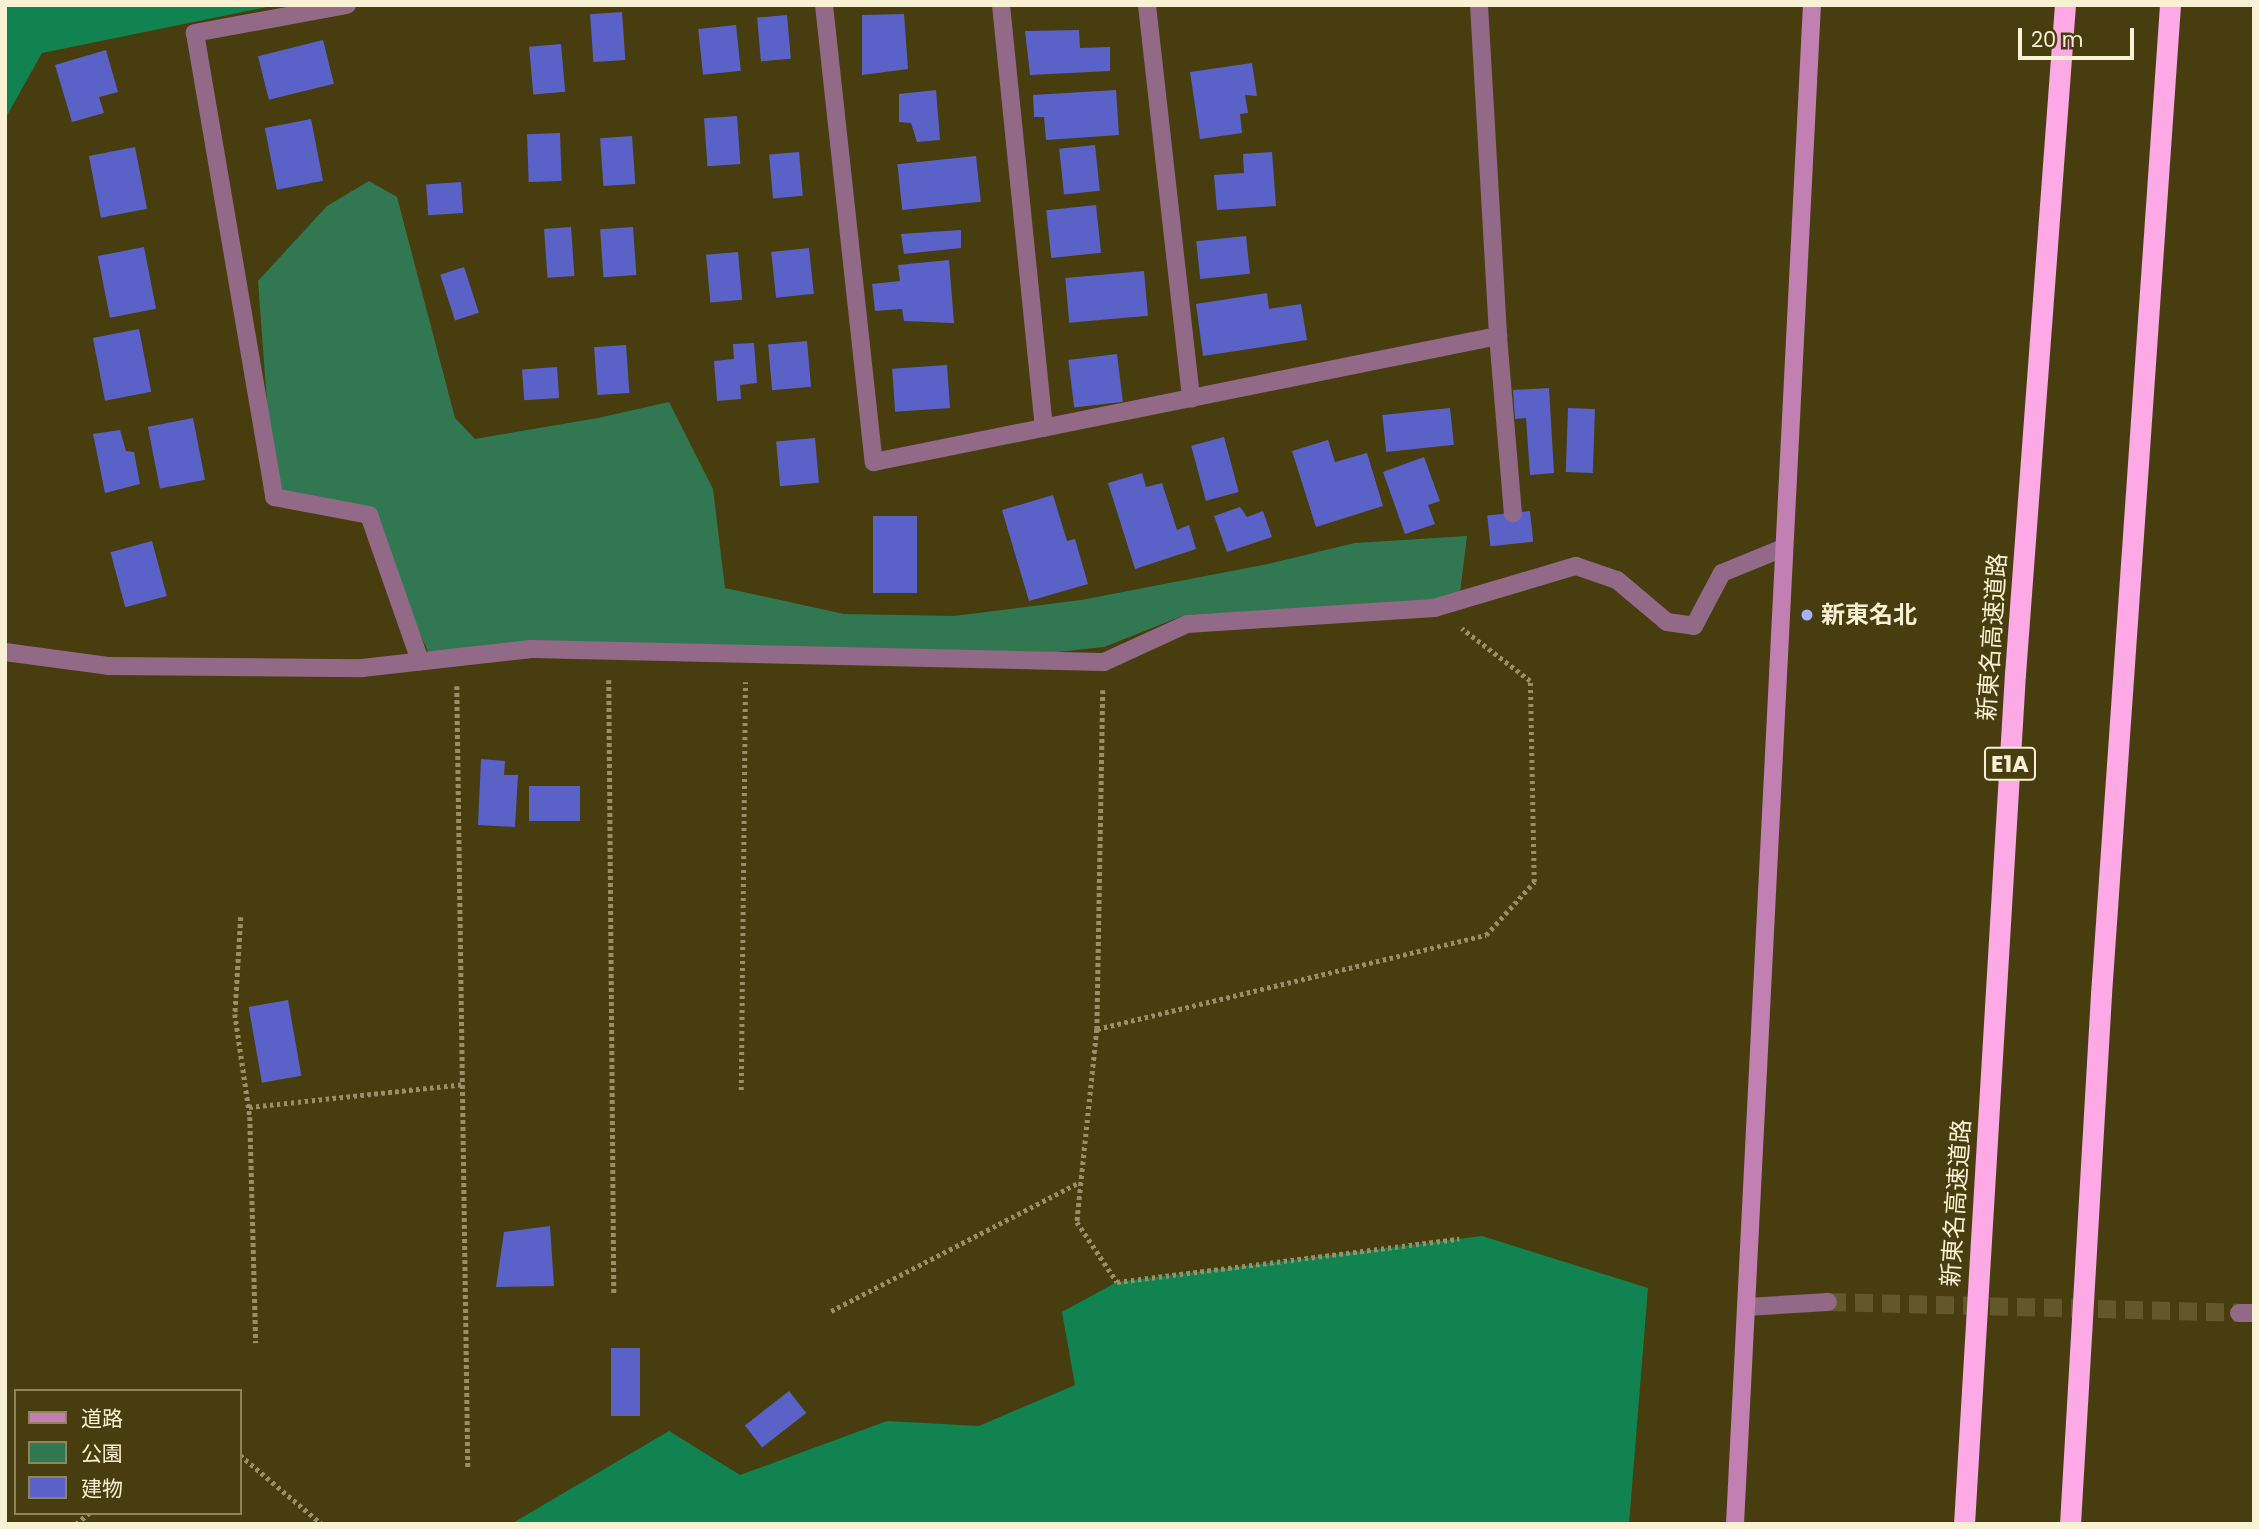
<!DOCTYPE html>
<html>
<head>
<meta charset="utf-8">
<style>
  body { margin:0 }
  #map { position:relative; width:2259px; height:1529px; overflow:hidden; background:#473d0f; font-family:Poppins,"Noto Sans JP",sans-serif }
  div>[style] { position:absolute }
  .green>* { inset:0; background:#317852 }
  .forest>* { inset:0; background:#118350 }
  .building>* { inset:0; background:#5b62c7; transform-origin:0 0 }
  .street-tunnel>* { height:18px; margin-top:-9px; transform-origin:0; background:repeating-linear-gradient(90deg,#62582c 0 18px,transparent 0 27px) }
  .path>* { height:4.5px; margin-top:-2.25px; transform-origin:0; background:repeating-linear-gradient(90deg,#988f68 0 3.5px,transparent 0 7px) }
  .street>* { height:18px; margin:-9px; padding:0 9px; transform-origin:9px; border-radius:9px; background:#936988 }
  .secondary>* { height:18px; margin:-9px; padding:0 9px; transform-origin:9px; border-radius:9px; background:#c27fb1 }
  .highway>* { height:21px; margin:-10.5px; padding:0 10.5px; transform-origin:10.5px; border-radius:10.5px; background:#fca9e5 }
  .dots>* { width:19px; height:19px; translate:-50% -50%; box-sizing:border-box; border:4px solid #473d0f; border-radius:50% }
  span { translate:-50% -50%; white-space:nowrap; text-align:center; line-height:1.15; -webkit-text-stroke:6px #473d0f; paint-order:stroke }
  .shield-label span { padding:2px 5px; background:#473d0f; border:2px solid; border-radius:5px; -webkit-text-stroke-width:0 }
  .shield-label { font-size:23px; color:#f8f1d3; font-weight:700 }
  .poi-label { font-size:24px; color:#f8f1d3; font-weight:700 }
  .left { translate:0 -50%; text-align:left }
  .street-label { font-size:24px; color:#f8f1d3 }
  .frame { position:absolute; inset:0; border:7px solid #f8f1d3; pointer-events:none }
  .legend { position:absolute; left:14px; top:1389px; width:228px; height:126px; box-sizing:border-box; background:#473d0f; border:2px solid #8e855d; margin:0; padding:9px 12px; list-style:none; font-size:21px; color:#f8f1d3 }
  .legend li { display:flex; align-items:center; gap:14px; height:35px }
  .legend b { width:35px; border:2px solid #8e855d }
  .scale { position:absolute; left:2018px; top:28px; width:116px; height:32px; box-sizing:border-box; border:4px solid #f8f1d3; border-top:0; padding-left:9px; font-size:21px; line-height:24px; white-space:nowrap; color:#f8f1d3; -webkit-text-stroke:5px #473d0f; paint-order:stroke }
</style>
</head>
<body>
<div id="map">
  <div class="green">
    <i style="clip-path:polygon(369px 181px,397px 197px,455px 418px,475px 439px,598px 418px,669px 402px,713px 489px,725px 588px,844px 614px,954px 616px,1081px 600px,1268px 564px,1355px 543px,1467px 536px,1459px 601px,1185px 615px,1104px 647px,992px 659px,638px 651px,432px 660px,362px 508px,274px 497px,258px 281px,327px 206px)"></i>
  </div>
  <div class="forest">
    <i style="clip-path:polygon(5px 5px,277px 5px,42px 53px,5px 119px)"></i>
    <i style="clip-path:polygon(1482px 1236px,1648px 1288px,1629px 1524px,511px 1524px,669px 1431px,740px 1475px,887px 1421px,979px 1426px,1075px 1385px,1062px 1312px,1117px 1282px)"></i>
  </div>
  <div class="building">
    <i style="left:622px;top:12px;width:48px;height:32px;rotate:86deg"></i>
    <i style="clip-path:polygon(904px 14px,908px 69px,862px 75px,862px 15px)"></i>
    <i style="left:787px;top:15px;width:44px;height:30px;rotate:85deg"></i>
    <i style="left:736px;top:25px;width:46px;height:38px;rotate:84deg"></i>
    <i style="clip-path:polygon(1079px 30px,1080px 48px,1110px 47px,1110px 71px,1030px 75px,1025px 31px)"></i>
    <i style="left:323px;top:40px;width:45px;height:67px;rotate:76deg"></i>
    <i style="left:561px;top:44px;width:48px;height:32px;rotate:85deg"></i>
    <i style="clip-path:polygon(106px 50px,118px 92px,99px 97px,104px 113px,72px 122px,55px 65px)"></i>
    <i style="clip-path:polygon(1252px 63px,1257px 96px,1245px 95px,1248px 113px,1240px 114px,1242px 133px,1200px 139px,1190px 72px)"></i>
    <i style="clip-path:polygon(936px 90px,940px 140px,917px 142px,911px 123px,899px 122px,899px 94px)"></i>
    <i style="clip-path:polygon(1116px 90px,1119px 135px,1046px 140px,1044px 117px,1034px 117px,1033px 95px)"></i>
    <i style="left:737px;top:116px;width:48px;height:33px;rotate:86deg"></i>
    <i style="left:311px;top:119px;width:63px;height:47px;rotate:79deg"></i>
    <i style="left:560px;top:133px;width:48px;height:33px;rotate:88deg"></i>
    <i style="left:632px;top:136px;width:48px;height:32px;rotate:86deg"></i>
    <i style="left:1095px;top:145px;width:46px;height:36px;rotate:84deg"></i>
    <i style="left:135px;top:147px;width:63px;height:47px;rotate:79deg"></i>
    <i style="left:799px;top:152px;width:44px;height:30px;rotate:85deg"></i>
    <i style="clip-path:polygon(1272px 152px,1276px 206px,1217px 210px,1214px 175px,1244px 173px,1243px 154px)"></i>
    <i style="left:976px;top:156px;width:46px;height:79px;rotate:84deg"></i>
    <i style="left:461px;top:182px;width:31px;height:35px;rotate:86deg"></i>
    <i style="left:1096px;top:205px;width:48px;height:50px;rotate:84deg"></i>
    <i style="left:571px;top:227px;width:49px;height:27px;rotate:86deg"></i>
    <i style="left:633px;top:227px;width:48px;height:33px;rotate:86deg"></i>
    <i style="clip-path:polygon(961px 230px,961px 248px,904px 254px,901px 234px)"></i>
    <i style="left:1246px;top:236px;width:38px;height:50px;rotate:84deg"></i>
    <i style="left:144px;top:247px;width:63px;height:47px;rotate:79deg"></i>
    <i style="left:809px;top:248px;width:46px;height:38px;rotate:84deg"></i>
    <i style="left:738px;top:252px;width:48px;height:32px;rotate:85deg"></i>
    <i style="clip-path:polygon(949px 260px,954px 323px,904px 321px,902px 309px,875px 311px,872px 284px,900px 281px,898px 265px)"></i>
    <i style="left:464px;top:267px;width:48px;height:25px;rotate:72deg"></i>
    <i style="left:1144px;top:271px;width:45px;height:79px;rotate:85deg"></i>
    <i style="clip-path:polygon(1267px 293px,1269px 309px,1301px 304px,1307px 340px,1203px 356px,1196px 304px)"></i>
    <i style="left:139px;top:329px;width:64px;height:47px;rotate:79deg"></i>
    <i style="left:807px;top:341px;width:46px;height:39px;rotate:85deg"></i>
    <i style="clip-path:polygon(754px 343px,757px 383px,740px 385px,741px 399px,717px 401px,714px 361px,734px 359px,733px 344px)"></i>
    <i style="left:626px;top:345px;width:48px;height:32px;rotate:86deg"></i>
    <i style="left:1117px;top:354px;width:48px;height:49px;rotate:83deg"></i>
    <i style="left:947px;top:365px;width:43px;height:55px;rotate:86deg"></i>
    <i style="left:557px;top:367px;width:31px;height:35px;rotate:86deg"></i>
    <i style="clip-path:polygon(1549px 388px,1554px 473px,1530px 475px,1526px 418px,1515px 419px,1513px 390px)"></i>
    <i style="left:1450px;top:408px;width:37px;height:68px;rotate:84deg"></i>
    <i style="left:1568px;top:408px;width:27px;height:64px;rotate:2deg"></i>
    <i style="left:193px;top:418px;width:63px;height:46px;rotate:79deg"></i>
    <i style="clip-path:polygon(120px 430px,126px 451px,134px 452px,140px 484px,105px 493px,93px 434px)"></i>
    <i style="left:1224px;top:437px;width:57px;height:34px;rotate:75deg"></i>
    <i style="left:815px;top:438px;width:45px;height:39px;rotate:85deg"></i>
    <i style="clip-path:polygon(1328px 440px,1335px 462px,1367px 453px,1383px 506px,1316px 527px,1292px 451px)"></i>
    <i style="clip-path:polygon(1424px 457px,1440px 501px,1428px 505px,1435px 524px,1405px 534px,1383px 472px)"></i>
    <i style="clip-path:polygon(1142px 473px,1146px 487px,1162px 483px,1177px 530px,1189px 525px,1196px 549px,1135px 569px,1108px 483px)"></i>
    <i style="clip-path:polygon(1053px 495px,1067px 541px,1075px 539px,1088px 584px,1029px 601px,1002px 510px)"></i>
    <i style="clip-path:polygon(1240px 507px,1247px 517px,1263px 511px,1272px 537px,1227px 552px,1214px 516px)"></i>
    <i style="left:1530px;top:511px;width:31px;height:43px;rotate:84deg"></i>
    <i style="left:873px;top:516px;width:44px;height:77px"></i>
    <i style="left:152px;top:541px;width:57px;height:43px;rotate:75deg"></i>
    <i style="clip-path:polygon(481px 759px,505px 761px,504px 775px,518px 775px,515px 827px,478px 825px)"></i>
    <i style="left:529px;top:786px;width:51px;height:35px"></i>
    <i style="left:288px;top:1000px;width:77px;height:40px;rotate:80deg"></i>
    <i style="clip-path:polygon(550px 1226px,554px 1286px,496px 1287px,504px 1232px)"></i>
    <i style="left:611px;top:1348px;width:29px;height:68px"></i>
    <i style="left:789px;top:1391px;width:28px;height:56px;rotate:52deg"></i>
  </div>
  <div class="street-tunnel">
    <i style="left:1828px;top:1302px;width:411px;rotate:1.5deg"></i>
  </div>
  <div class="path">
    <i style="left:609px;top:680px;width:613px;rotate:89.53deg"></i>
    <i style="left:457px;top:686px;width:782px;rotate:89.19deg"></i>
    <i style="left:1103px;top:690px;width:339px;rotate:91deg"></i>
    <i style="left:1097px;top:1029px;width:194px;rotate:95.9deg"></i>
    <i style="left:1077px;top:1222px;width:72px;rotate:56.3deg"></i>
    <i style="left:1117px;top:1282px;width:345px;rotate:-7.2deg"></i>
    <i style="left:241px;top:917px;width:97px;rotate:93.5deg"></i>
    <i style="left:235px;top:1014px;width:104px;rotate:81.7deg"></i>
    <i style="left:250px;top:1117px;width:226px;rotate:88.5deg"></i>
    <i style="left:1097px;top:1029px;width:400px;rotate:-13.6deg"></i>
    <i style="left:1486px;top:935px;width:72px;rotate:-47.8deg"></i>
    <i style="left:1534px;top:882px;width:201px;rotate:-91.1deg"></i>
    <i style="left:1530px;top:681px;width:86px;rotate:-142.6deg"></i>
    <i style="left:741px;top:1090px;width:408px;rotate:-89.4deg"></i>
    <i style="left:249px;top:1107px;width:215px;rotate:-6.1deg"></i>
    <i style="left:831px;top:1311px;width:280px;rotate:-27.4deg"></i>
    <i style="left:240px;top:1455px;width:107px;rotate:40.1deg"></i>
    <i style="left:76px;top:1524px;width:17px;rotate:-40deg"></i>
  </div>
  <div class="street">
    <i style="left:347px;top:5px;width:155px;rotate:169.6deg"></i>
    <i style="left:195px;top:33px;width:471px;rotate:80.3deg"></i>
    <i style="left:274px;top:497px;width:97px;rotate:10.7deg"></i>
    <i style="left:369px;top:515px;width:155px;rotate:70.7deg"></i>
    <i style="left:824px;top:5px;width:460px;rotate:83.8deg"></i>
    <i style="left:874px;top:462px;width:637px;rotate:-11.42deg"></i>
    <i style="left:1001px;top:5px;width:425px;rotate:84.2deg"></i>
    <i style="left:1147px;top:5px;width:396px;rotate:83.6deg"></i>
    <i style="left:1479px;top:5px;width:332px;rotate:86.7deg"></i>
    <i style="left:1498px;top:336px;width:178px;rotate:85.2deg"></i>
    <i style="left:5px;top:652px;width:104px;rotate:7.7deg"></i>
    <i style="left:108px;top:666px;width:254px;rotate:0.5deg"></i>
    <i style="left:362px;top:668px;width:171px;rotate:-6.4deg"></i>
    <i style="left:532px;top:649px;width:572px;rotate:1.3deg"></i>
    <i style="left:1104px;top:662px;width:91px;rotate:-24.6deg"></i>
    <i style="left:1187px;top:624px;width:248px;rotate:-3.7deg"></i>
    <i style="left:1434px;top:608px;width:148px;rotate:-16.5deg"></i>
    <i style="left:1576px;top:566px;width:43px;rotate:18.9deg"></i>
    <i style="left:1617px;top:580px;width:65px;rotate:40deg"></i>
    <i style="left:1667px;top:622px;width:27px;rotate:8deg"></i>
    <i style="left:1694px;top:626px;width:60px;rotate:-62.2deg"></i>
    <i style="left:1722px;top:573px;width:66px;rotate:-22.3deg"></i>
    <i style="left:1747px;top:1307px;width:81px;rotate:-3.5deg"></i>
    <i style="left:2239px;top:1313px;width:15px"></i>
  </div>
  <div class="secondary">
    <i style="left:1735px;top:1524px;width:1521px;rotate:-87.1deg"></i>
  </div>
  <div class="highway">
    <i style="left:1964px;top:1524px;width:852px;rotate:-86.57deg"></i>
    <i style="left:2015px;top:674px;width:671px;rotate:-85.73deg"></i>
    <i style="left:2070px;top:1524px;width:531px;rotate:-86.65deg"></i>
    <i style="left:2101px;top:994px;width:991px;rotate:-86.01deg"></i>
  </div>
  <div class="dots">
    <i style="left:1807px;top:615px;background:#a6b1fc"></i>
  </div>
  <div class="shield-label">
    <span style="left:2010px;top:764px">E1A</span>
  </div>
  <div class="poi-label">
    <span class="left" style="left:1821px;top:615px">新東名北</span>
  </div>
  <div class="street-label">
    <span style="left:1992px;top:637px;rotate:-86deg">新東名高速道路</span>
    <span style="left:1956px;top:1203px;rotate:-86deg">新東名高速道路</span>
  </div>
  <div class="frame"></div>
  <ul class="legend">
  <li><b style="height:9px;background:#c27fb1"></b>道路</li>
  <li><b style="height:19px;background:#317852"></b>公園</li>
  <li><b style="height:19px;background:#5b62c7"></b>建物</li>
  </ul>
  <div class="scale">20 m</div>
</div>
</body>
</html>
